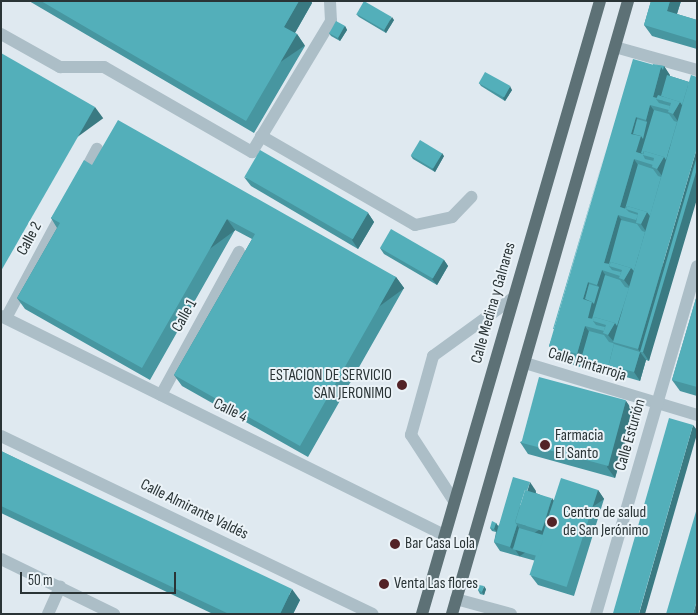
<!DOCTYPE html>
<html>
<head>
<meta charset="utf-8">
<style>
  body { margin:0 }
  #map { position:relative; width:698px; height:615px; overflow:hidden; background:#dfe9f0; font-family:"Sofia Sans Condensed",sans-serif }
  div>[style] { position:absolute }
  .minor>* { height:12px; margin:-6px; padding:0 6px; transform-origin:6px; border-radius:6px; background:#acbec7 }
  .major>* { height:12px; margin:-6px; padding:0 6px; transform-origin:6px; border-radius:6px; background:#5d7176 }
  .wall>* { inset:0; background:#4796a0 }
  .shaded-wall>* { inset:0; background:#3a7a82; transform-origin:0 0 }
  .building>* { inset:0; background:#53afba; transform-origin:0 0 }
  .dots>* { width:14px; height:14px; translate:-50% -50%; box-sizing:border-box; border:2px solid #ebf3f8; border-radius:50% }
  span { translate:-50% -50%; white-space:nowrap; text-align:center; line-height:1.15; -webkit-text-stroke:4px #ebf3f8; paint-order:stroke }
  .street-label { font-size:16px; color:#2a3436 }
  .poi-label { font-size:16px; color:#2a3436 }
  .right { translate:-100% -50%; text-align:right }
  .left { translate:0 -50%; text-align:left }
  .frame { position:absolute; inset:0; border:2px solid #2a3436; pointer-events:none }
  .scale { position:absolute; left:20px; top:572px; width:156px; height:22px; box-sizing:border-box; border:2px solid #2a3436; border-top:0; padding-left:6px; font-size:15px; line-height:18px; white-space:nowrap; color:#2a3436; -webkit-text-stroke:4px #ebf3f8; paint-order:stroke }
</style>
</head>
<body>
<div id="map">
  <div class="minor">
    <i style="left:1px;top:34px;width:68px;rotate:29.2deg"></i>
    <i style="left:60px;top:67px;width:44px"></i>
    <i style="left:104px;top:67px;width:171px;rotate:29.9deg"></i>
    <i style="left:252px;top:152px;width:153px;rotate:-58.9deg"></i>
    <i style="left:331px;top:21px;width:20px;rotate:-93deg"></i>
    <i style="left:615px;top:47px;width:85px;rotate:15.7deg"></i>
    <i style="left:261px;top:136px;width:178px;rotate:30deg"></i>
    <i style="left:415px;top:225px;width:38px;rotate:-12deg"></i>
    <i style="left:452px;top:217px;width:28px;rotate:-46deg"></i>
    <i style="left:82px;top:177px;width:32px;rotate:-62deg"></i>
    <i style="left:1px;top:316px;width:494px;rotate:26.3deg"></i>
    <i style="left:6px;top:318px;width:123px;rotate:-61.8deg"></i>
    <i style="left:525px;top:363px;width:180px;rotate:16.8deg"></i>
    <i style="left:161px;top:395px;width:163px;rotate:-61.4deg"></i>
    <i style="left:1px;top:436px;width:412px;rotate:25.6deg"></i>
    <i style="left:454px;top:501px;width:79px;rotate:-123.1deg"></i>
    <i style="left:411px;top:435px;width:82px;rotate:-74.4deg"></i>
    <i style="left:433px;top:356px;width:99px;rotate:-35.9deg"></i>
    <i style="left:1px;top:559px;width:126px;rotate:26deg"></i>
    <i style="left:456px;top:599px;width:57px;rotate:15.3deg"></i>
    <i style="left:48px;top:614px;width:30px;rotate:-66deg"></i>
    <i style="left:596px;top:614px;width:362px;rotate:-73.8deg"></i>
  </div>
  <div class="major">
    <i style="left:422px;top:614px;width:638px;rotate:-73.81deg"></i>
    <i style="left:452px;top:614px;width:638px;rotate:-73.98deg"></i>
  </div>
  <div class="wall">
    <i style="clip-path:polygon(29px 1px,311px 1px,312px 3px,295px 33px,297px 34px,305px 46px,254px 133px)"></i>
    <i style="clip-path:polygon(651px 1px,681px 1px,677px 14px,697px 20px,697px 49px,652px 36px,644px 25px)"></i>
    <i style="clip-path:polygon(356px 14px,394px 20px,386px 33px,359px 17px)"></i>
    <i style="clip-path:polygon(345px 26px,347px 30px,340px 41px,331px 36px,329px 33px)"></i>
    <i style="clip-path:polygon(653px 65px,664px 66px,670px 76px,689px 82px,649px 361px,646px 360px,640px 381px,626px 377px,625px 380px,614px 377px,611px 373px,585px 366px,584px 368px,573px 365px,571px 362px,557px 357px,549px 346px)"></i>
    <i style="clip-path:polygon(479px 83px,512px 90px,505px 101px,481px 86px)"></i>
    <i style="clip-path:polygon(411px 156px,444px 156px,435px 172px,413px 159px)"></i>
    <i style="clip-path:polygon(92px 165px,396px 277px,404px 288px,308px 457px,182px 386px,174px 375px,252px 239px,235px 230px,150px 380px,25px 309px,17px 298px,57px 228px,51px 218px)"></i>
    <i style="clip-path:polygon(244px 177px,368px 213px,374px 222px,358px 249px,251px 186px)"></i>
    <i style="clip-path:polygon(380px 248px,444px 260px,448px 266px,437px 285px,384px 254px)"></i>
    <i style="clip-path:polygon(697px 295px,697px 396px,680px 391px,672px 380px)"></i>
    <i style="clip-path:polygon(626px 401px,634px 413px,615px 478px,528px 454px,520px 442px)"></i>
    <i style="clip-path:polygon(1px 451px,300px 600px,293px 614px,213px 614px,1px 513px)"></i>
    <i style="clip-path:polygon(598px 490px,604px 499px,574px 596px,538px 585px,531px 576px,536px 561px,500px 551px,494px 542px,496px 532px,492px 531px,490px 528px,496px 523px,498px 526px,536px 491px,536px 493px,554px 501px)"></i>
    <i style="clip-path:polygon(486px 589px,484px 595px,480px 594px,478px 590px)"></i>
  </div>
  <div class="shaded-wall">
    <i style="clip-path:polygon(299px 1px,311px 1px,312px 3px,292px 38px,284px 27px)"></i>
    <i style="clip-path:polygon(670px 1px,681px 1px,674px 23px,667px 11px)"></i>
    <i style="clip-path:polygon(392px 17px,394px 20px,386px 33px,384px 30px)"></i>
    <i style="clip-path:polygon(345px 26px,347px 30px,340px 41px,338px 38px)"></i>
    <i style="left:297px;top:34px;width:14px;height:101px;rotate:56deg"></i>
    <i style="clip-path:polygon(664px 66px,670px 75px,663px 101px,653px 97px,661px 67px)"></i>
    <i style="clip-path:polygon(510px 86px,512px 90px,505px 101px,503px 98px)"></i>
    <i style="clip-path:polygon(680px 102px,688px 113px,665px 180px,657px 169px,681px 126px,673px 114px)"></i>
    <i style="clip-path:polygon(650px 105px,658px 116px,643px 155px,636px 152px,631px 134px,636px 117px,644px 128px,647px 122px,646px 120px)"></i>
    <i style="left:95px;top:107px;width:14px;height:189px;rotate:54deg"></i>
    <i style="clip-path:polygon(697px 148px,697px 199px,649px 361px,643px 352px,640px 352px,638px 349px)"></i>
    <i style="clip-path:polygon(442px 153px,444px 156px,435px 172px,432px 169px)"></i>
    <i style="clip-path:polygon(634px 159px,642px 171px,626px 209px,620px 207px)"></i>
    <i style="clip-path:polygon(647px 212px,658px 227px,614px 342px,608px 335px,633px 291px,624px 280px,649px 236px,641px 224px)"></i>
    <i style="clip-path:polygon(368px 213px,374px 222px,358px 249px,352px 240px)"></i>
    <i style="clip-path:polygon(618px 215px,626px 226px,609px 266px,604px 263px)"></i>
    <i style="left:227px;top:219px;width:14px;height:172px;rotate:54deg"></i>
    <i style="clip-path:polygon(444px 260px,448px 266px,437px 285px,432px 279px)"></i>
    <i style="clip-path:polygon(602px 270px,610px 282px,593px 321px,591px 323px,596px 329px,588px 318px,583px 299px,588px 282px,595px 293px,599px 287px,597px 285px)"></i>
    <i style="left:396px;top:277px;width:14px;height:194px;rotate:54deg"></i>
    <i style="clip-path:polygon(585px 326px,593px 337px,581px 359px,585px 366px,584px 368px,578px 359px,579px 357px,577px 354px)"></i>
    <i style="clip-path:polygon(640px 352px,646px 360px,640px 381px,634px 372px)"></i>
    <i style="clip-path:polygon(619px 368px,626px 377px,625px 380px,618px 371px)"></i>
    <i style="clip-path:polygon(626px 401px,634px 413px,615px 478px,607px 467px)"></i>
    <i style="clip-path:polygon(693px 425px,697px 430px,697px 434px,645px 614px,639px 614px)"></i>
    <i style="clip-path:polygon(530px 482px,536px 491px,526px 526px,518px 523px)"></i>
    <i style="left:598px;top:490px;width:11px;height:102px;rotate:56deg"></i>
    <i style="clip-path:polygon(552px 498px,560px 509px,546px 536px,542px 531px)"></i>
    <i style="clip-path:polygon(496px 523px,498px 526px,497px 532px,494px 529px)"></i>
    <i style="clip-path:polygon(517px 525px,523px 534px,512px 549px,510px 547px)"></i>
    <i style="clip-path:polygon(484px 586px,486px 589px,484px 595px,482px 592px)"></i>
    <i style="clip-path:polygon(292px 589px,300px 600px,293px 614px,280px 614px)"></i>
    <i style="clip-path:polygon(697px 600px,697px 614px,693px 614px)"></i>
  </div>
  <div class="building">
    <i style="clip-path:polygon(41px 1px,299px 1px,284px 27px,297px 34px,246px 121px)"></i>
    <i style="left:364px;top:1px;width:32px;height:15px;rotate:30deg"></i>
    <i style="clip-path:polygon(651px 1px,670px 1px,667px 11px,697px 20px,697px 41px,644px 25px)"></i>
    <i style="left:336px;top:21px;width:10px;height:14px;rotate:29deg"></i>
    <i style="clip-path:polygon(1px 53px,95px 107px,1px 271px)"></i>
    <i style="clip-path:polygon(633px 59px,661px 67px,653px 97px,657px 98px,656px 99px,659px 103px,670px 106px,669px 110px,650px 105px,646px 120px,636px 117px,631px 134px,641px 136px,636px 152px,643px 154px,643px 155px,645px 159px,654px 161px,653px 165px,634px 159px,620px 207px,626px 209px,629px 212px,638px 215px,636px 220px,618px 215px,604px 263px,610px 264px,609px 266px,612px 270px,621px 272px,620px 276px,602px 270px,597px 285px,588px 282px,583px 299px,592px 302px,588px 318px,594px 319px,593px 321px,596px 325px,605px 327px,604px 331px,585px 326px,577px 354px,549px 346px)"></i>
    <i style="clip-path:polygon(653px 64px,664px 66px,663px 70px,661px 67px,653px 65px)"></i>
    <i style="left:485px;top:72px;width:29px;height:13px;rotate:29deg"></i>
    <i style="clip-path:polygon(667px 75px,689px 82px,682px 105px,680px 102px,661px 96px)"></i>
    <i style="clip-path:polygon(691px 75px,697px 77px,697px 148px,638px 349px,613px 342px)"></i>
    <i style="clip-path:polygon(658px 95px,680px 102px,673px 114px,668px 112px,671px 103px,656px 99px)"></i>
    <i style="clip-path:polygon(654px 110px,669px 114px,674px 121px,677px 122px,666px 160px,664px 157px,644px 151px,643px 154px,641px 153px)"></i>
    <i style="clip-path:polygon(637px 119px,647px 122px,643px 139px,641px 136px,633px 134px)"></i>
    <i style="clip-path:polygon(118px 120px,396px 277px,300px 446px,174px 375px,255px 234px,227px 219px,142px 368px,17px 298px,60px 223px,51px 218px,84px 160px,92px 165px)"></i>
    <i style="left:420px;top:140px;width:26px;height:18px;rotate:31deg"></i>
    <i style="clip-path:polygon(607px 146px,554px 329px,553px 329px)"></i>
    <i style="left:260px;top:150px;width:125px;height:31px;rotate:30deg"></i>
    <i style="clip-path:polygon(644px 151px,664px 157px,657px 169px,652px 167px,654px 158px,643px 155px)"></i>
    <i style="clip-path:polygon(697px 156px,697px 169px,643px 352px,640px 352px)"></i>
    <i style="clip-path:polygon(638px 164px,653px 169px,658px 176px,661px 177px,650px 216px,647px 212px,627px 206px,626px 209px,625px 209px)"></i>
    <i style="clip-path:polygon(627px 206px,647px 212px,641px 224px,636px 223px,638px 213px,626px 209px)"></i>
    <i style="clip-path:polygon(621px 220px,637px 224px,642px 231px,645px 232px,634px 271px,631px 268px,611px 262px,610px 264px,609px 264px)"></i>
    <i style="left:391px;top:229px;width:61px;height:22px;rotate:30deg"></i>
    <i style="clip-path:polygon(611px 262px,631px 268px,624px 280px,619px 278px,622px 270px,609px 266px)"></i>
    <i style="clip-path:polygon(605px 275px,620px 280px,625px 287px,629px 288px,617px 326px,615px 323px,594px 317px,594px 319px,592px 319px)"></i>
    <i style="clip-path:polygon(589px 284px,599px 287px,594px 304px,592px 302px,585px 299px)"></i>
    <i style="clip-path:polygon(697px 295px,697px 387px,672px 380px)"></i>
    <i style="clip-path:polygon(594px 317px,615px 323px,608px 335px,603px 333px,606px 325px,593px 321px)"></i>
    <i style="clip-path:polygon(589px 331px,604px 335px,609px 342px,613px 343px,614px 344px,608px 367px,581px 359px)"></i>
    <i style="clip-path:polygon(614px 344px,640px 352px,634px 372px,619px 368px,618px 371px,608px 368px)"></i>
    <i style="left:568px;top:354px;width:11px;height:2px;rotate:15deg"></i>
    <i style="left:539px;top:377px;width:90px;height:68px;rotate:15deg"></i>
    <i style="left:669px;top:418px;width:25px;height:204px;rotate:16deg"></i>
    <i style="clip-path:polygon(1px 451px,292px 589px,280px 614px,229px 614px,1px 506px)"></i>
    <i style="clip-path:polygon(513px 477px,530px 482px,527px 491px,525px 490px,515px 522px,517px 525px,510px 547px,494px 542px)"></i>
    <i style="left:561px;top:478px;width:39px;height:102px;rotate:18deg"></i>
    <i style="left:525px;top:490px;width:28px;height:34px;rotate:17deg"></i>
    <i style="clip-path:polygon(697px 508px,697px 600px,693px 614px,666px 614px)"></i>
    <i style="clip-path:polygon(492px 521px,496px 523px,494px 529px,490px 528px)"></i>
    <i style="left:519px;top:528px;width:26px;height:22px;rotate:16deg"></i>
    <i style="clip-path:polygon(479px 585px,484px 586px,482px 592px,478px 590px)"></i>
  </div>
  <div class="dots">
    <i style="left:402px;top:385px;background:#532327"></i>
    <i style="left:545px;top:445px;background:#532327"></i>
    <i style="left:552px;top:522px;background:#532327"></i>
    <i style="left:395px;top:544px;background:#532327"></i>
    <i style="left:384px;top:584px;background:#532327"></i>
  </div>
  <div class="street-label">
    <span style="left:30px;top:239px;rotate:-62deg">Calle 2</span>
    <span style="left:494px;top:303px;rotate:-74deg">Calle Medina y Galnares</span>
    <span style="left:185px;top:316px;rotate:-61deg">Calle 1</span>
    <span style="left:587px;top:365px;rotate:17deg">Calle Pintarroja</span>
    <span style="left:230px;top:411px;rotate:26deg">Calle 4</span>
    <span style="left:631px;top:435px;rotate:-74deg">Calle Esturión</span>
    <span style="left:194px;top:510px;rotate:26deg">Calle Almirante Valdés</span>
  </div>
  <div class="poi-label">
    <span class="right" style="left:392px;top:385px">ESTACION DE SERVICIO<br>SAN JERONIMO</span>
    <span class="left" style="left:555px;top:445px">Farmacia<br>El Santo</span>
    <span class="left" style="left:563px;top:522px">Centro de salud<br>de San Jerónimo</span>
    <span class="left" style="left:405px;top:544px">Bar Casa Lola</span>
    <span class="left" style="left:394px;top:584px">Venta Las flores</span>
  </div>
  <div class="frame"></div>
  <div class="scale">50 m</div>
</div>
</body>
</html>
